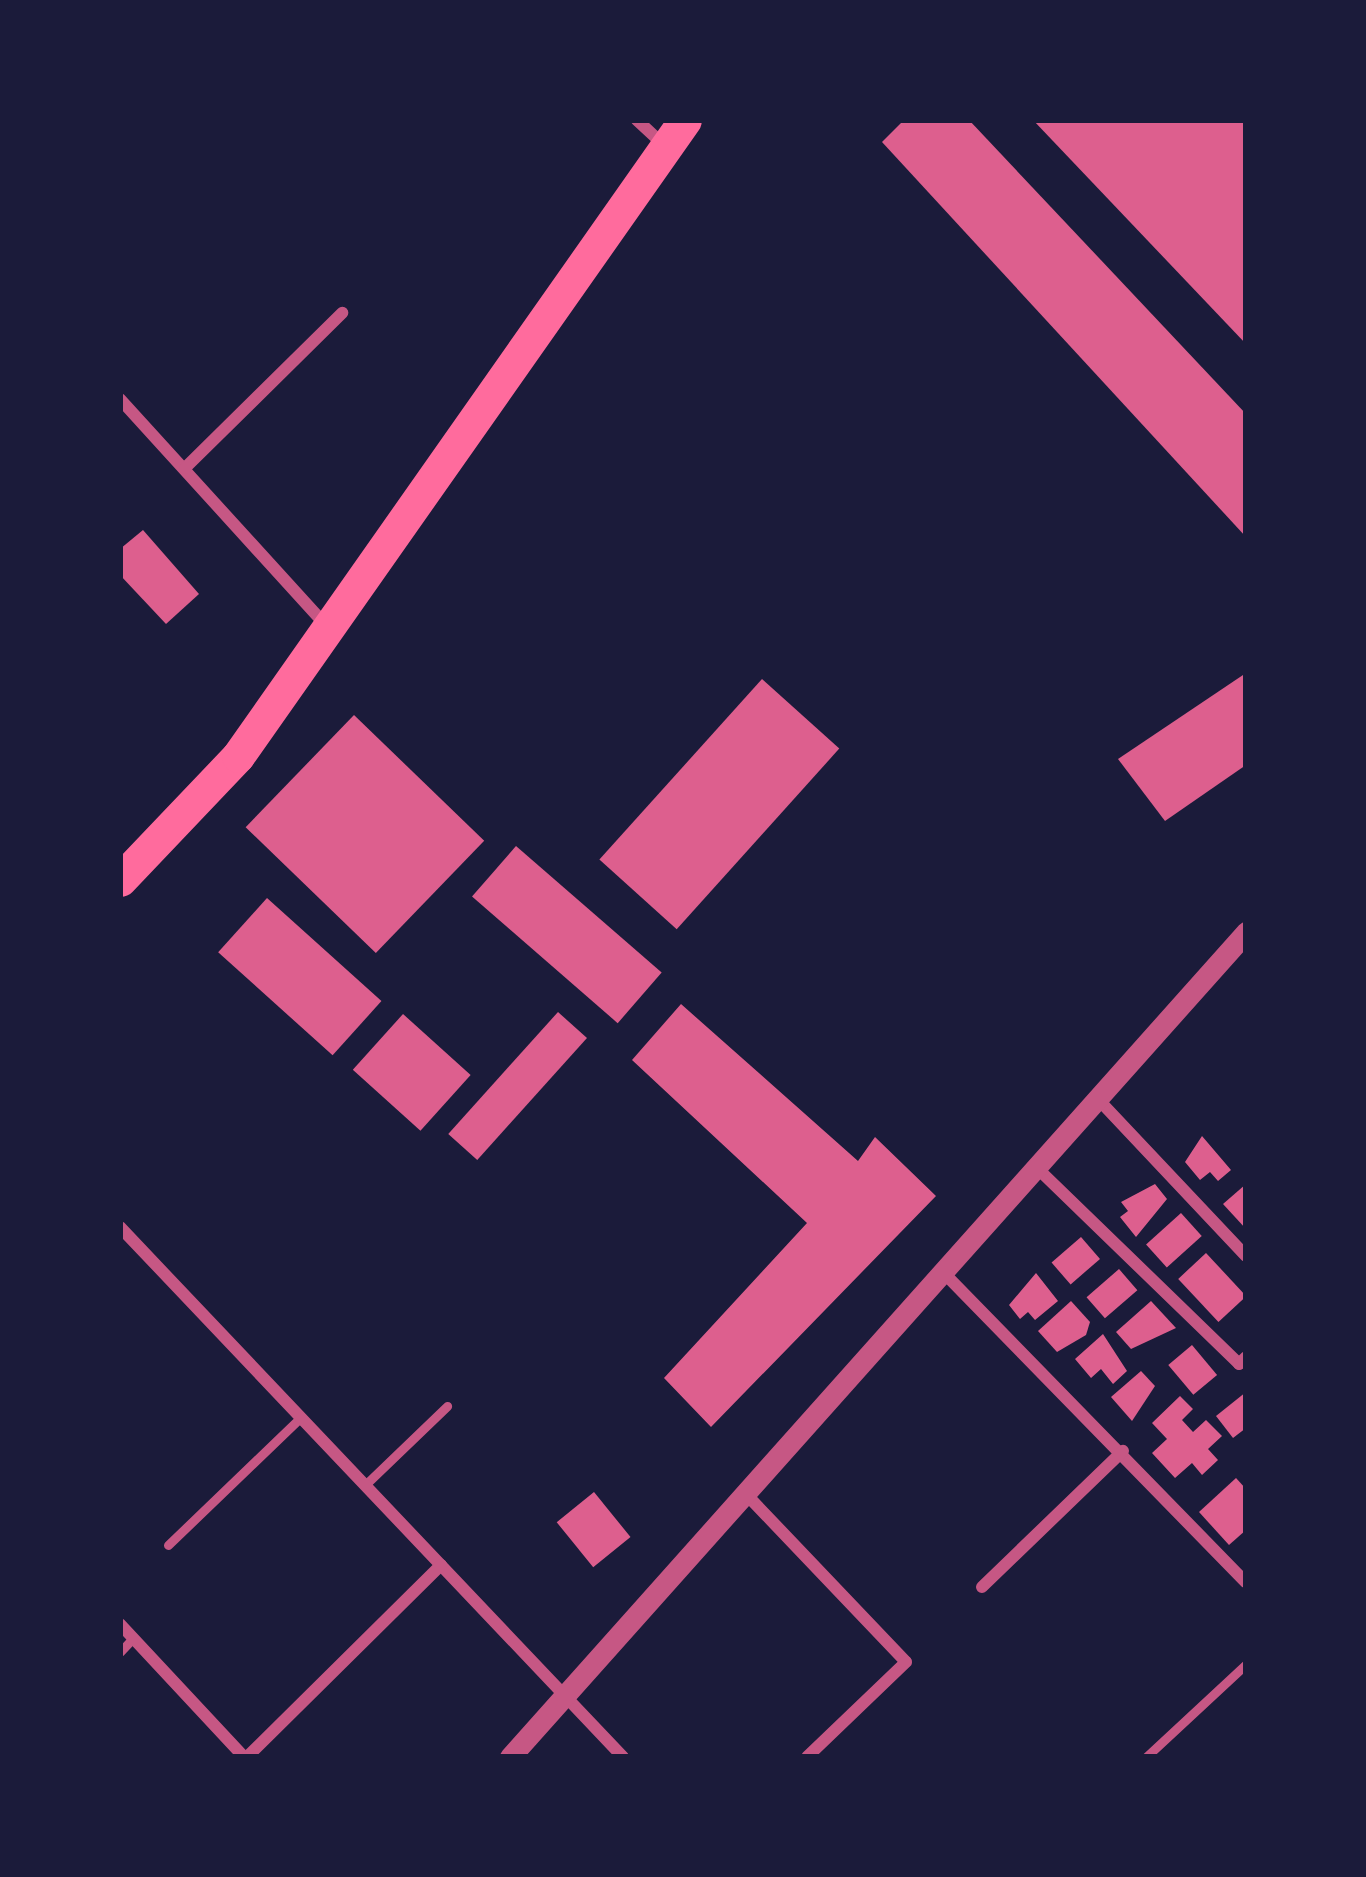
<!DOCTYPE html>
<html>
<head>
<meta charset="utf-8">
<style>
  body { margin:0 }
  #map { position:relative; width:1366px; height:1877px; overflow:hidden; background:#1b1b3a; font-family:"Work Sans",sans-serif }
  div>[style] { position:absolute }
  .building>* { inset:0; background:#dd5f8e; transform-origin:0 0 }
  .service>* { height:9px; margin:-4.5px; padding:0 4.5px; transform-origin:4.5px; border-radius:4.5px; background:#c65784 }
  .minor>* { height:12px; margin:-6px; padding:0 6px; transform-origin:6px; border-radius:6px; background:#c65784 }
  .tertiary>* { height:21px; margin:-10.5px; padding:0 10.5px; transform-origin:10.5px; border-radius:10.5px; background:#c65784 }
  .trunk>* { height:33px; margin:-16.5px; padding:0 16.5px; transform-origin:16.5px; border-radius:16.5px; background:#ff6b9d }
  span { translate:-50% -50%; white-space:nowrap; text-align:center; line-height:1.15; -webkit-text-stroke:9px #1b1b3a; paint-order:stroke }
  .frame { position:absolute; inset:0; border:123px solid #1b1b3a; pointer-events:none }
</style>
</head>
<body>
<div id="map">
  <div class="building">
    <i style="clip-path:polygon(904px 120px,969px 120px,1246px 414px,1246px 537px,882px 142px)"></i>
    <i style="clip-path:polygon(1033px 120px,1246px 120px,1246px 344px)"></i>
    <i style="clip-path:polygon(143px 530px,199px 594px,166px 624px,120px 575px,120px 549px)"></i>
    <i style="clip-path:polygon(1246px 673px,1246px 765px,1165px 821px,1118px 759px)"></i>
    <i style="left:762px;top:679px;width:104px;height:243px;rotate:42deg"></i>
    <i style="left:354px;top:715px;width:181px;height:156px;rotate:44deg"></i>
    <i style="left:516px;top:846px;width:193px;height:67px;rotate:41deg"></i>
    <i style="left:267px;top:898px;width:154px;height:73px;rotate:42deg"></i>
    <i style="clip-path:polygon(681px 1004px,858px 1161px,875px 1137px,936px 1196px,711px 1427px,664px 1378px,807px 1223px,632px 1060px)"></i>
    <i style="left:558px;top:1012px;width:39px;height:164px;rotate:42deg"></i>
    <i style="left:403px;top:1014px;width:91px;height:75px;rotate:42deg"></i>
    <i style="clip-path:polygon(1202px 1136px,1231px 1170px,1218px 1181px,1210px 1172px,1200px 1180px,1185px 1162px)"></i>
    <i style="clip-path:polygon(1155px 1184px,1167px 1199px,1136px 1237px,1120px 1217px,1128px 1211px,1121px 1202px)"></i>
    <i style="clip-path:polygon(1246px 1184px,1246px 1229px,1223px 1204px)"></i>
    <i style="left:1181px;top:1213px;width:31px;height:47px;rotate:48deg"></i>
    <i style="left:1081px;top:1237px;width:29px;height:39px;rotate:49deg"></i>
    <i style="left:1206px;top:1253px;width:59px;height:38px;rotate:47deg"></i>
    <i style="left:1119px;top:1269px;width:28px;height:43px;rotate:49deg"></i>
    <i style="clip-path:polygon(1036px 1273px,1058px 1301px,1035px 1320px,1028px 1312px,1020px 1319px,1009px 1305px)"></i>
    <i style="clip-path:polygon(1071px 1301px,1090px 1322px,1086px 1335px,1057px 1352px,1038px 1331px)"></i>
    <i style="clip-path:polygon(1151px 1301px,1176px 1328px,1131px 1349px,1116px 1332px)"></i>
    <i style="clip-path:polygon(1103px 1334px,1127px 1371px,1113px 1384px,1101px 1369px,1091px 1378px,1075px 1359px)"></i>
    <i style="left:1192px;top:1345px;width:39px;height:31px;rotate:50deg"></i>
    <i style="clip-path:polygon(1141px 1371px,1155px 1386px,1132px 1421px,1111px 1397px)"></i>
    <i style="clip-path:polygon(1246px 1392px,1246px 1428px,1233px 1438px,1216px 1416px)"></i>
    <i style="clip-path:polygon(1180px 1396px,1193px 1409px,1182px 1420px,1193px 1432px,1206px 1420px,1222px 1436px,1208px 1449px,1218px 1460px,1202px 1475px,1192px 1463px,1175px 1478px,1152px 1453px,1167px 1439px,1152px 1423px)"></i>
    <i style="clip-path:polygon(1236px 1478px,1246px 1489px,1246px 1530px,1229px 1545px,1199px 1512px)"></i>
    <i style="left:594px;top:1492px;width:58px;height:48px;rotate:51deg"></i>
  </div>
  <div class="service">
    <i style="left:365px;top:1485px;width:114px;rotate:-43.9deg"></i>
    <i style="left:168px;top:1545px;width:185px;rotate:-43.9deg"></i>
    <i style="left:120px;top:1652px;width:19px;rotate:-47deg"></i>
    <i style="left:1146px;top:1757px;width:137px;rotate:-42.9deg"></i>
  </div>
  <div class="minor">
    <i style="left:637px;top:120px;width:35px;rotate:43deg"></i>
    <i style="left:120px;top:399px;width:304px;rotate:47.7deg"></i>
    <i style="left:185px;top:468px;width:221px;rotate:-44.6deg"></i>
    <i style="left:1097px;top:1098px;width:217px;rotate:46.7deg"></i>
    <i style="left:1036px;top:1167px;width:283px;rotate:44.1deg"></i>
    <i style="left:1239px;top:1364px;width:10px;rotate:-45deg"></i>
    <i style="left:120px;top:1227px;width:731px;rotate:46.5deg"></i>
    <i style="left:942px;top:1271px;width:435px;rotate:45.7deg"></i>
    <i style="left:745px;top:1493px;width:233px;rotate:46.4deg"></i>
    <i style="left:906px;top:1662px;width:137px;rotate:136.2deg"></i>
    <i style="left:982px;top:1587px;width:196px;rotate:-44deg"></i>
    <i style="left:120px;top:1624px;width:182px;rotate:47deg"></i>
    <i style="left:247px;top:1757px;width:273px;rotate:-44.7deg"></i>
  </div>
  <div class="tertiary">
    <i style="left:510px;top:1757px;width:1106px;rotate:-48.26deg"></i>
  </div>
  <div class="trunk">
    <i style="left:120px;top:880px;width:171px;rotate:-46.4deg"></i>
    <i style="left:238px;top:756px;width:777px;rotate:-54.9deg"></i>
  </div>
  <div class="frame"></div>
</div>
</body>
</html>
